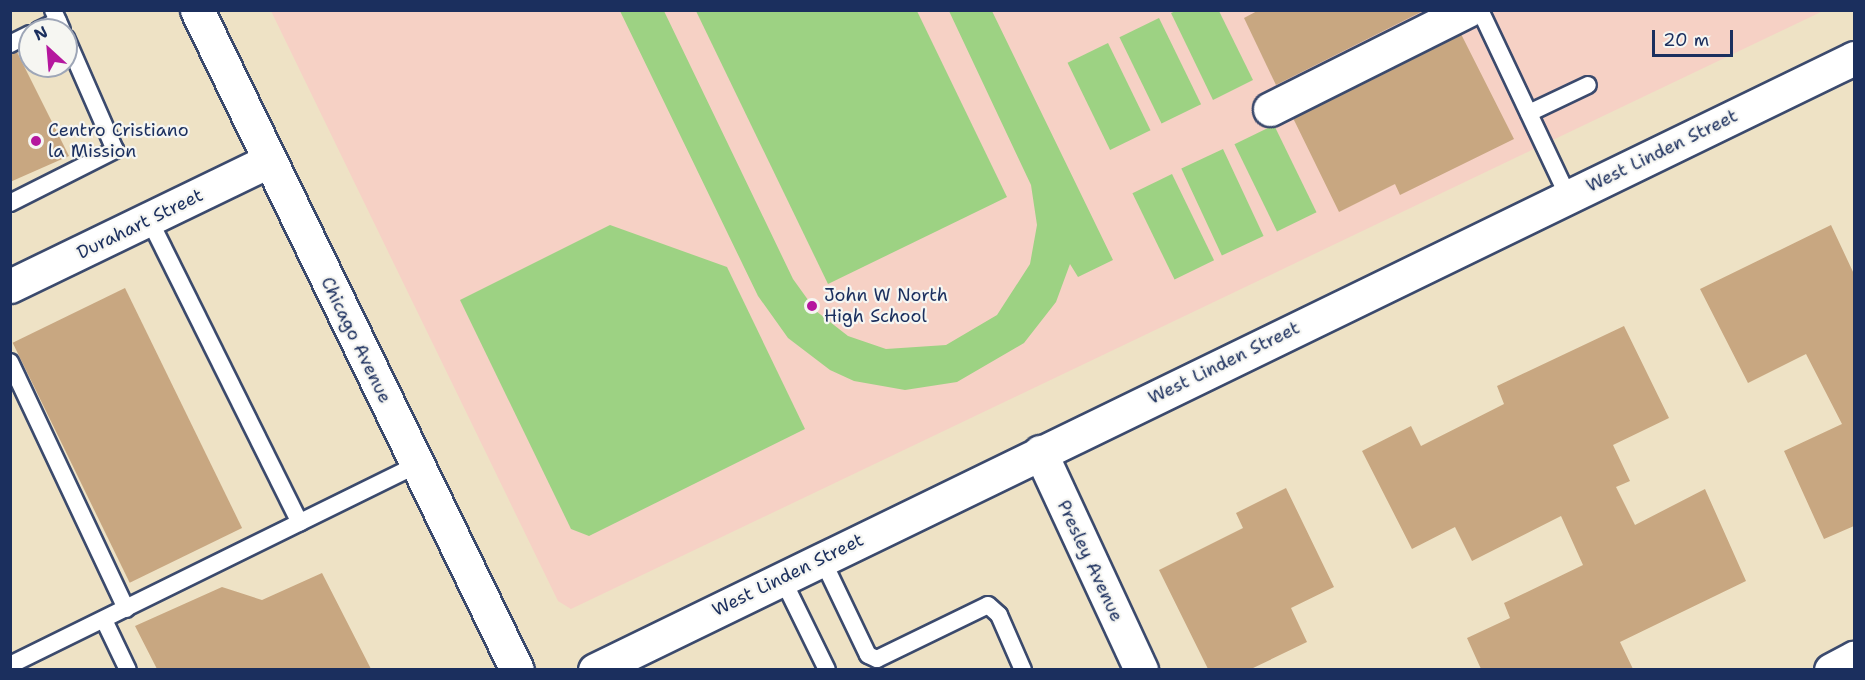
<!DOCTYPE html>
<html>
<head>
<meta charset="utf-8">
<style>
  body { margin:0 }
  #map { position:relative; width:1865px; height:680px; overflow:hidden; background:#eee2c5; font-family:"Shantell Sans",sans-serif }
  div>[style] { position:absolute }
  .built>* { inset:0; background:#f6d1c5 }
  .green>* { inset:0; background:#9dd283; transform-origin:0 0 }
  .building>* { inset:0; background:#c8a781; transform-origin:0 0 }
  .roads { filter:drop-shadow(2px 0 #3b4a6d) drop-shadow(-2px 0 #3b4a6d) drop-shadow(0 2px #3b4a6d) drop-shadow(0 -2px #3b4a6d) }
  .lane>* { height:16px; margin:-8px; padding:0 8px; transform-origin:8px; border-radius:8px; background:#fff }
  .street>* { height:33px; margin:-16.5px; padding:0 16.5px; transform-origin:16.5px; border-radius:16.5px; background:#fff }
  .secondary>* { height:33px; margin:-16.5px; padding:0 16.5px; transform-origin:16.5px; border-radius:16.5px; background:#fff }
  .primary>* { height:33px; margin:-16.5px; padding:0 16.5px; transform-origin:16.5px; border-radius:16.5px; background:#fff }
  .dots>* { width:16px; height:16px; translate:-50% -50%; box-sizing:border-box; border:3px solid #f6f6f2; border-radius:50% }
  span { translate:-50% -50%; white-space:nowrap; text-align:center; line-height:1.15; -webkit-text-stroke:4.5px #f6f6f2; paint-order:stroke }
  .poi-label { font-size:18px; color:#1b2f5e }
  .left { translate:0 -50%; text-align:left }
  .street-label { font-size:18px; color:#1b2f5e }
  .frame { position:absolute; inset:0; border:12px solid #1b2f5e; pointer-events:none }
  .north { position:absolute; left:18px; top:18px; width:60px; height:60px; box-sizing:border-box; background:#f6f6f2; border:2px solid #9ea6b7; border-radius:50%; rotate:334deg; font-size:16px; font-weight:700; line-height:24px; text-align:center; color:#1b2f5e }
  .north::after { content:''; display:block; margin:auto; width:21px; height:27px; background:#b5179e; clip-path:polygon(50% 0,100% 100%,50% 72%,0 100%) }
  .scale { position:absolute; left:1652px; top:30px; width:81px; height:27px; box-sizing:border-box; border:3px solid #1b2f5e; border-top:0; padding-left:8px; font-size:18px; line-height:21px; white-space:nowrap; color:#1b2f5e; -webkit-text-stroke:4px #f6f6f2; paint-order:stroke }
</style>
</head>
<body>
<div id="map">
  <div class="built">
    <i style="clip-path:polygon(271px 11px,1823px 11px,571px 609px,558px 601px)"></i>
  </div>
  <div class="green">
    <i style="clip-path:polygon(620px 11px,664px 11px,793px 279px,816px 311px,848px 336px,886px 349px,946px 345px,997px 315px,1030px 264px,1037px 225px,1031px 185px,949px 11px,992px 11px,1113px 260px,1078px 277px,1070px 264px,1056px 302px,1024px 343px,957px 382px,905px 390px,854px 381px,830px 370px,788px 338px,758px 296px)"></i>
    <i style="clip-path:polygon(696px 11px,917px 11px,1007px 197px,828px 284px)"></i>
    <i style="clip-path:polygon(1176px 11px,1219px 11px,1253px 80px,1213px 100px,1171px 13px)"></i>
    <i style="left:1159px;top:18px;width:96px;height:44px;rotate:64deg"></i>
    <i style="left:1108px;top:43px;width:97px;height:45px;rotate:64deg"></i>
    <i style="left:1274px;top:125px;width:97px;height:44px;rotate:64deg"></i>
    <i style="left:1223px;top:149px;width:96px;height:46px;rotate:65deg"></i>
    <i style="left:1172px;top:174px;width:96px;height:44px;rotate:64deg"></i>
    <i style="clip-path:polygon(610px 225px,727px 267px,805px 429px,589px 536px,571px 529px,460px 300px)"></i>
  </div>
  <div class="building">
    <i style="clip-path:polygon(1259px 10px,1425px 10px,1276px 85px,1244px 18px)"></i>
    <i style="clip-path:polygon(1461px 34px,1514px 139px,1400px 195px,1395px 184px,1339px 212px,1293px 118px)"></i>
    <i style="clip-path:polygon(17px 52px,69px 156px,10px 182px,10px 54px)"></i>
    <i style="clip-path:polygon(1831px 225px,1854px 274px,1854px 526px,1824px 539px,1784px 451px,1842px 424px,1806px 354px,1748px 383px,1700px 289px)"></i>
    <i style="left:125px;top:288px;width:267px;height:125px;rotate:64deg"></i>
    <i style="clip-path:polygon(1624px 326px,1669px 418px,1613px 445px,1630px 481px,1616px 487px,1635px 525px,1705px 489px,1746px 581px,1620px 642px,1633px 669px,1481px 669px,1467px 638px,1510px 618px,1504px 603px,1583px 565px,1561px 516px,1472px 561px,1455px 527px,1412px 549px,1362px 451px,1411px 426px,1421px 446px,1504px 404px,1497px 386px)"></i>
    <i style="clip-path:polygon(1286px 488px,1334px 587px,1291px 608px,1307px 642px,1251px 669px,1208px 669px,1159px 570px,1243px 528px,1236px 513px)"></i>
    <i style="clip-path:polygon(322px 573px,371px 669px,157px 669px,135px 626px,222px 587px,262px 600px)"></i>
  </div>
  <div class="roads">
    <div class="lane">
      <i style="left:53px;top:10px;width:22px;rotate:66deg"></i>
      <i style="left:1480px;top:10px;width:206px;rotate:64.7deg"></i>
      <i style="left:39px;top:30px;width:21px;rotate:-25deg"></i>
      <i style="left:10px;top:44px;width:22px;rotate:-27deg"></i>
      <i style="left:1529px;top:113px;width:65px;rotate:-25.4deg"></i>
      <i style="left:10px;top:203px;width:118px;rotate:-26.8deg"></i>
      <i style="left:115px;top:150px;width:122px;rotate:-113.6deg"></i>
      <i style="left:149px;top:219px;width:339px;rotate:63.6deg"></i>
      <i style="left:10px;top:362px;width:273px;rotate:64.8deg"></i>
      <i style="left:822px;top:559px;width:106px;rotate:64.4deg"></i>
      <i style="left:868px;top:655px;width:10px;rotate:24deg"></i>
      <i style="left:877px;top:659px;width:123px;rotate:-25.9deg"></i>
      <i style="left:988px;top:605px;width:15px;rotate:42deg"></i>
      <i style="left:999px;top:615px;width:60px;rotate:66.4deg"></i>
      <i style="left:782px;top:578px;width:102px;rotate:63.9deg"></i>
      <i style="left:104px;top:620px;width:55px;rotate:64.4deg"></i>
      <i style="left:10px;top:665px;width:453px;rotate:-26.2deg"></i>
    </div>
    <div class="street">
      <i style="left:1270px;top:109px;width:221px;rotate:-26.6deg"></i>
      <i style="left:10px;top:286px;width:288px;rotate:-25.8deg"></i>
      <i style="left:1040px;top:452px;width:240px;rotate:65.1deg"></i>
      <i style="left:1831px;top:670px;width:26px;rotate:-28deg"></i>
    </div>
    <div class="secondary">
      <i style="left:595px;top:670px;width:1400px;rotate:-25.92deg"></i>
    </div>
    <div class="primary">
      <i style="left:197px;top:10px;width:733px;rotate:64.13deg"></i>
    </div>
  </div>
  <div class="dots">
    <i style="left:36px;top:141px;background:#b5179e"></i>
    <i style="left:812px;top:306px;background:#b5179e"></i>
  </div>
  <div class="poi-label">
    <span class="left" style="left:48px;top:141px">Centro Cristiano<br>la Mission</span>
    <span class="left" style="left:824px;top:306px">John W North<br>High School</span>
  </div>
  <div class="street-label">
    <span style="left:1662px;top:151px;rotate:-26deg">West Linden Street</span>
    <span style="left:140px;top:224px;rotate:-26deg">Durahart Street</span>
    <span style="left:356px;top:340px;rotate:64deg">Chicago Avenue</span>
    <span style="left:1224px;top:363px;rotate:-26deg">West Linden Street</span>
    <span style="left:1090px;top:561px;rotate:65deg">Presley Avenue</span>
    <span style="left:788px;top:575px;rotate:-26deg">West Linden Street</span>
  </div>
  <div class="frame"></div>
  <div class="north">N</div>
  <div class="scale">20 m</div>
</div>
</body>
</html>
